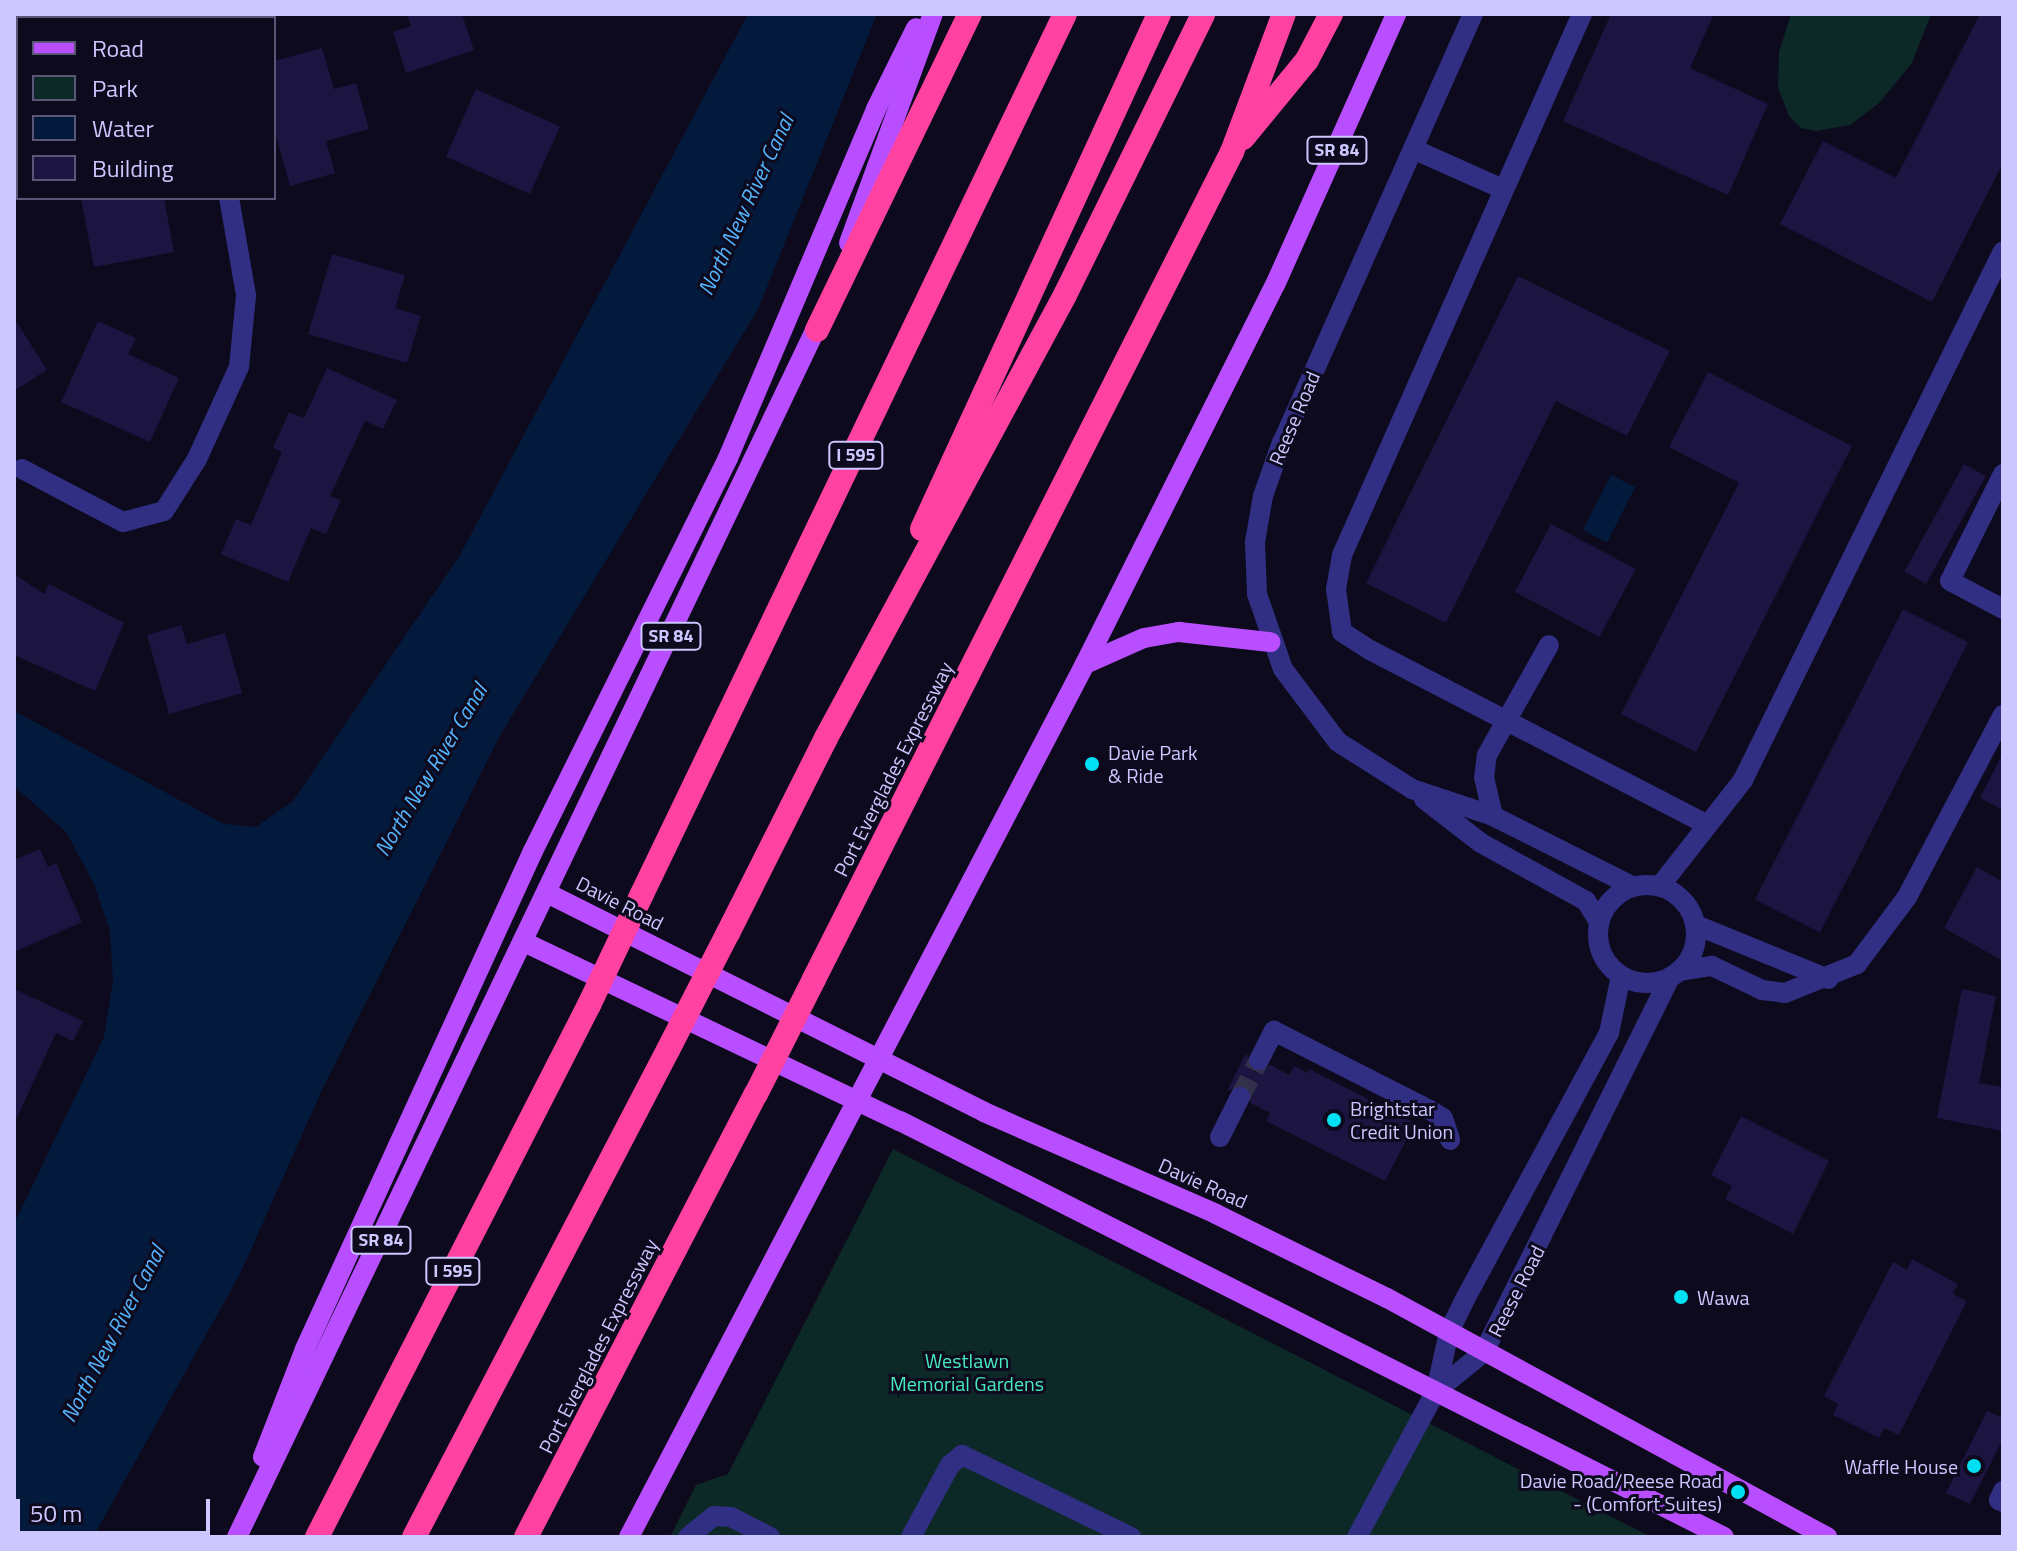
<!DOCTYPE html>
<html>
<head>
<meta charset="utf-8">
<style>
  body { margin:0 }
  #map { position:relative; width:2017px; height:1551px; overflow:hidden; background:#0d0a1e; font-family:"Titillium Web",sans-serif }
  div>[style] { position:absolute }
  .green>* { inset:0; background:#0c2927 }
  .water>* { inset:0; background:#041a3d; transform-origin:0 0 }
  .building>* { inset:0; background:#1c1441; transform-origin:0 0 }
  .minor-tunnel>* { height:20px; margin-top:-10px; transform-origin:0; background:repeating-linear-gradient(90deg,#33304b 0 20px,transparent 0 30px) }
  .minor>* { height:20px; margin:-10px; padding:0 10px; transform-origin:10px; border-radius:10px; background:#302f83 }
  .minor>.ring { margin:-10px; padding:0; box-sizing:content-box; background:none; border:20px solid #302f83; border-radius:50% }
  .major>* { height:20px; margin:-10px; padding:0 10px; transform-origin:10px; border-radius:10px; background:#b84eff }
  .highway>* { height:24px; margin:-12px; padding:0 12px; transform-origin:12px; border-radius:12px; background:#ff42a2 }
  .highway-bridge>* { height:24px; margin:-12px; padding:0 12px; transform-origin:12px; border-radius:12px; background:#ff42a2 }
  .dots>* { width:22px; height:22px; translate:-50% -50%; box-sizing:border-box; border:4px solid #0d0a1e; border-radius:50% }
  span { translate:-50% -50%; white-space:nowrap; text-align:center; line-height:1.15; -webkit-text-stroke:6px #0d0a1e; paint-order:stroke }
  .shield-label span { padding:2px 6px; background:#0d0a1e; border:2px solid; border-radius:6px; -webkit-text-stroke-width:0 }
  .shield-label { font-size:18px; color:#ccc7ff; font-weight:700 }
  .street-label { font-size:20px; color:#ccc7ff }
  .poi-label { font-size:20px; color:#ccc7ff }
  .left { translate:0 -50%; text-align:left }
  .right { translate:-100% -50%; text-align:right }
  .park-label { font-size:20px; color:#47ebbe }
  .water-label { font-size:22px; color:#55b5ff; font-style:italic }
  .frame { position:absolute; inset:0; border:16px solid #ccc7ff; pointer-events:none }
  .legend { position:absolute; left:16px; top:16px; width:260px; height:184px; box-sizing:border-box; background:#0d0a1e; border:2px solid #595678; margin:0; padding:10px 14px; list-style:none; font-size:24px; color:#ccc7ff }
  .legend li { display:flex; align-items:center; gap:16px; height:40px }
  .legend b { width:40px; border:2px solid #595678 }
  .scale { position:absolute; left:16px; top:1499px; width:194px; height:36px; box-sizing:border-box; border:4px solid #ccc7ff; border-top:0; padding-left:10px; font-size:24px; line-height:28px; white-space:nowrap; color:#ccc7ff; -webkit-text-stroke:6px #0d0a1e; paint-order:stroke }
</style>
</head>
<body>
<div id="map">
  <div class="green">
    <i style="clip-path:polygon(1791px 14px,1931px 14px,1912px 63px,1879px 103px,1850px 125px,1816px 131px,1801px 128px,1789px 116px,1778px 88px,1779px 52px)"></i>
    <i style="clip-path:polygon(893px 1149px,1651px 1537px,670px 1537px,696px 1485px,728px 1474px)"></i>
  </div>
  <div class="water">
    <i style="clip-path:polygon(748px 14px,877px 14px,758px 309px,499px 737px,321px 1092px,240px 1274px,93px 1537px,14px 1537px,14px 1224px,104px 1037px,113px 980px,110px 931px,94px 884px,66px 832px,14px 786px,14px 711px,224px 824px,256px 827px,293px 801px,460px 555px)"></i>
    <i style="left:1611px;top:475px;width:27px;height:62px;rotate:27deg"></i>
  </div>
  <div class="building">
    <i style="clip-path:polygon(407px 14px,462px 14px,474px 50px,406px 73px,393px 32px,411px 26px)"></i>
    <i style="clip-path:polygon(1611px 14px,1714px 14px,1690px 68px,1768px 104px,1728px 195px,1563px 121px)"></i>
    <i style="clip-path:polygon(1980px 14px,2003px 14px,2003px 163px,1932px 302px,1780px 224px,1823px 141px,1896px 178px)"></i>
    <i style="clip-path:polygon(322px 48px,334px 89px,356px 83px,369px 129px,326px 141px,335px 173px,290px 186px,274px 128px,274px 61px)"></i>
    <i style="left:476px;top:89px;width:92px;height:74px;rotate:24deg"></i>
    <i style="clip-path:polygon(81px 198px,164px 198px,174px 252px,94px 267px)"></i>
    <i style="clip-path:polygon(332px 254px,405px 275px,395px 308px,421px 316px,407px 363px,308px 334px)"></i>
    <i style="clip-path:polygon(1518px 276px,1670px 351px,1627px 436px,1556px 401px,1446px 623px,1366px 583px)"></i>
    <i style="clip-path:polygon(14px 318px,47px 370px,14px 391px)"></i>
    <i style="clip-path:polygon(98px 321px,136px 338px,128px 354px,179px 378px,150px 442px,61px 402px)"></i>
    <i style="clip-path:polygon(327px 368px,397px 400px,383px 429px,365px 421px,330px 496px,341px 500px,326px 534px,311px 528px,288px 582px,221px 554px,236px 519px,251px 525px,282px 452px,273px 448px,289px 412px,304px 418px)"></i>
    <i style="clip-path:polygon(1708px 372px,1852px 446px,1696px 752px,1621px 714px,1739px 483px,1669px 447px)"></i>
    <i style="left:1964px;top:464px;width:25px;height:123px;rotate:29deg"></i>
    <i style="left:1551px;top:524px;width:96px;height:77px;rotate:28deg"></i>
    <i style="clip-path:polygon(14px 574px,44px 594px,49px 584px,124px 623px,95px 691px,14px 655px)"></i>
    <i style="left:1903px;top:609px;width:73px;height:326px;rotate:27deg"></i>
    <i style="clip-path:polygon(181px 625px,187px 644px,225px 633px,242px 693px,169px 714px,147px 635px)"></i>
    <i style="clip-path:polygon(2003px 753px,2003px 810px,1980px 798px)"></i>
    <i style="clip-path:polygon(40px 849px,48px 867px,56px 863px,82px 922px,14px 952px,14px 860px)"></i>
    <i style="clip-path:polygon(1977px 867px,2003px 882px,2003px 961px,1944px 928px)"></i>
    <i style="clip-path:polygon(14px 989px,83px 1021px,73px 1041px,56px 1033px,14px 1124px)"></i>
    <i style="clip-path:polygon(1962px 989px,1996px 996px,1979px 1083px,2003px 1087px,2003px 1131px,1937px 1118px)"></i>
    <i style="clip-path:polygon(1246px 1053px,1254px 1072px,1271px 1065px,1289px 1075px,1294px 1066px,1308px 1073px,1309px 1069px,1415px 1123px,1385px 1181px,1266px 1121px,1270px 1113px,1251px 1103px,1246px 1086px,1227px 1091px)"></i>
    <i style="clip-path:polygon(1741px 1116px,1829px 1161px,1793px 1234px,1725px 1199px,1732px 1186px,1711px 1175px)"></i>
    <i style="clip-path:polygon(1912px 1259px,1958px 1284px,1953px 1294px,1967px 1301px,1899px 1435px,1884px 1428px,1879px 1438px,1833px 1415px,1838px 1404px,1824px 1396px,1893px 1262px,1907px 1270px)"></i>
    <i style="clip-path:polygon(1987px 1411px,2003px 1418px,2003px 1439px,1970px 1504px,1946px 1493px)"></i>
  </div>
  <div class="minor-tunnel">
    <i style="left:1240px;top:1097px;width:42px;rotate:-62.8deg"></i>
  </div>
  <div class="minor">
    <i style="left:167px;top:14px;width:4px;rotate:76deg"></i>
    <i style="left:1473px;top:14px;width:469px;rotate:114deg"></i>
    <i style="left:1282px;top:442px;width:57px;rotate:109.4deg"></i>
    <i style="left:1263px;top:496px;width:47px;rotate:99.9deg"></i>
    <i style="left:1255px;top:542px;width:52px;rotate:87.8deg"></i>
    <i style="left:1257px;top:594px;width:79px;rotate:70.9deg"></i>
    <i style="left:1283px;top:669px;width:91px;rotate:53deg"></i>
    <i style="left:1338px;top:742px;width:88px;rotate:32.4deg"></i>
    <i style="left:1412px;top:789px;width:85px;rotate:18.4deg"></i>
    <i style="left:1493px;top:816px;width:156px;rotate:26.7deg"></i>
    <i style="left:1582px;top:14px;width:592px;rotate:113.92deg"></i>
    <i style="left:1342px;top:555px;width:35px;rotate:100deg"></i>
    <i style="left:1336px;top:589px;width:43px;rotate:82.1deg"></i>
    <i style="left:1342px;top:632px;width:33px;rotate:33deg"></i>
    <i style="left:1370px;top:650px;width:378px;rotate:27.4deg"></i>
    <i style="left:1413px;top:149px;width:98px;rotate:24deg"></i>
    <i style="left:22px;top:469px;width:114px;rotate:27.7deg"></i>
    <i style="left:123px;top:522px;width:42px;rotate:-15deg"></i>
    <i style="left:164px;top:511px;width:62px;rotate:-57.6deg"></i>
    <i style="left:197px;top:459px;width:101px;rotate:-65.5deg"></i>
    <i style="left:239px;top:367px;width:72px;rotate:-84.4deg"></i>
    <i style="left:246px;top:295px;width:98px;rotate:-99.9deg"></i>
    <i style="left:2003px;top:474px;width:119px;rotate:116.4deg"></i>
    <i style="left:1950px;top:581px;width:60px;rotate:27.8deg"></i>
    <i style="left:1424px;top:799px;width:72px;rotate:37.7deg"></i>
    <i style="left:1481px;top:843px;width:120px;rotate:28.9deg"></i>
    <i style="left:1586px;top:901px;width:25px;rotate:58deg"></i>
    <i style="left:1493px;top:816px;width:39px;rotate:-103deg"></i>
    <i style="left:1484px;top:778px;width:23px;rotate:-83deg"></i>
    <i style="left:1487px;top:755px;width:126px;rotate:-60.6deg"></i>
    <i class="ring" style="left:1598px;top:885px;width:78px;height:78px"></i>
    <i style="left:1660px;top:886px;width:135px;rotate:-51.9deg"></i>
    <i style="left:1743px;top:780px;width:589px;rotate:-63.83deg"></i>
    <i style="left:1696px;top:925px;width:143px;rotate:22.2deg"></i>
    <i style="left:1679px;top:971px;width:33px;rotate:-9deg"></i>
    <i style="left:1712px;top:966px;width:55px;rotate:25.6deg"></i>
    <i style="left:1762px;top:990px;width:23px;rotate:7deg"></i>
    <i style="left:1785px;top:993px;width:78px;rotate:-21.9deg"></i>
    <i style="left:1857px;top:964px;width:84px;rotate:-53.3deg"></i>
    <i style="left:1907px;top:897px;width:206px;rotate:-62.2deg"></i>
    <i style="left:1259px;top:1060px;width:33px;rotate:-63deg"></i>
    <i style="left:1274px;top:1031px;width:175px;rotate:26.9deg"></i>
    <i style="left:1430px;top:1110px;width:15px;rotate:32deg"></i>
    <i style="left:1443px;top:1118px;width:23px;rotate:72deg"></i>
    <i style="left:1220px;top:1137px;width:45px;rotate:-63.4deg"></i>
    <i style="left:1436px;top:1391px;width:60px;rotate:-77.6deg"></i>
    <i style="left:1449px;top:1332px;width:34px;rotate:-64deg"></i>
    <i style="left:1464px;top:1301px;width:305px;rotate:-61.6deg"></i>
    <i style="left:1609px;top:1033px;width:58px;rotate:-78.1deg"></i>
    <i style="left:2003px;top:1491px;width:10px;rotate:114deg"></i>
    <i style="left:1999px;top:1500px;width:4px;rotate:27deg"></i>
    <i style="left:688px;top:1537px;width:33px;rotate:-39deg"></i>
    <i style="left:714px;top:1516px;width:17px;rotate:3deg"></i>
    <i style="left:731px;top:1517px;width:44px;rotate:27.1deg"></i>
    <i style="left:911px;top:1537px;width:82px;rotate:-61.6deg"></i>
    <i style="left:950px;top:1465px;width:16px;rotate:-40deg"></i>
    <i style="left:962px;top:1455px;width:188px;rotate:25.9deg"></i>
    <i style="left:1357px;top:1537px;width:166px;rotate:-61.6deg"></i>
    <i style="left:1436px;top:1391px;width:62px;rotate:-39.1deg"></i>
    <i style="left:1484px;top:1352px;width:418px;rotate:-63.6deg"></i>
  </div>
  <div class="major">
    <i style="left:849px;top:243px;width:244px;rotate:-69.9deg"></i>
    <i style="left:1085px;top:664px;width:64px;rotate:-23.8deg"></i>
    <i style="left:1144px;top:638px;width:36px;rotate:-10deg"></i>
    <i style="left:1179px;top:632px;width:92px;rotate:6.3deg"></i>
    <i style="left:549px;top:894px;width:487px;rotate:26.6deg"></i>
    <i style="left:984px;top:1112px;width:253px;rotate:23.7deg"></i>
    <i style="left:1216px;top:1214px;width:191px;rotate:26.2deg"></i>
    <i style="left:1387px;top:1298px;width:501px;rotate:28.51deg"></i>
    <i style="left:526px;top:943px;width:414px;rotate:25.5deg"></i>
    <i style="left:900px;top:1121px;width:923px;rotate:26.79deg"></i>
    <i style="left:263px;top:1457px;width:116px;rotate:-68.7deg"></i>
    <i style="left:305px;top:1349px;width:548px;rotate:-65.4deg"></i>
    <i style="left:533px;top:851px;width:439px;rotate:-63.6deg"></i>
    <i style="left:728px;top:458px;width:379px;rotate:-67deg"></i>
    <i style="left:876px;top:109px;width:90px;rotate:-63.7deg"></i>
    <i style="left:237px;top:1537px;width:1352px;rotate:-64.4deg"></i>
    <i style="left:629px;top:1537px;width:985px;rotate:-62.42deg"></i>
    <i style="left:1085px;top:664px;width:424px;rotate:-63.4deg"></i>
    <i style="left:1275px;top:285px;width:297px;rotate:-65.9deg"></i>
  </div>
  <div class="highway">
    <i style="left:1243px;top:138px;width:101px;rotate:-50.6deg"></i>
    <i style="left:1307px;top:60px;width:52px;rotate:-62.4deg"></i>
    <i style="left:817px;top:330px;width:351px;rotate:-64.2deg"></i>
    <i style="left:922px;top:529px;width:567px;rotate:-65.29deg"></i>
    <i style="left:642px;top:894px;width:976px;rotate:-64.33deg"></i>
    <i style="left:728px;top:933px;width:218px;rotate:-63.3deg"></i>
    <i style="left:826px;top:738px;width:503px;rotate:-61.65deg"></i>
    <i style="left:1065px;top:295px;width:313px;rotate:-63.8deg"></i>
    <i style="left:814px;top:979px;width:927px;rotate:-63.19deg"></i>
    <i style="left:1232px;top:152px;width:147px;rotate:-69.4deg"></i>
    <i style="left:317px;top:1537px;width:598px;rotate:-62.92deg"></i>
    <i style="left:414px;top:1537px;width:549px;rotate:-62.46deg"></i>
    <i style="left:526px;top:1537px;width:499px;rotate:-62.6deg"></i>
  </div>
  <div class="highway-bridge">
    <i style="left:589px;top:1005px;width:123px;rotate:-64.5deg"></i>
    <i style="left:668px;top:1050px;width:131px;rotate:-62.9deg"></i>
    <i style="left:756px;top:1094px;width:129px;rotate:-63.2deg"></i>
  </div>
  <div class="dots">
    <i style="left:1092px;top:764px;background:#00e0f2"></i>
    <i style="left:1334px;top:1120px;background:#00e0f2"></i>
    <i style="left:1681px;top:1297px;background:#00e0f2"></i>
    <i style="left:1974px;top:1466px;background:#00e0f2"></i>
    <i style="left:1738px;top:1492px;background:#00e0f2"></i>
  </div>
  <div class="shield-label">
    <span style="left:1337px;top:150px">SR 84</span>
    <span style="left:856px;top:455px">I 595</span>
    <span style="left:671px;top:636px">SR 84</span>
    <span style="left:381px;top:1240px">SR 84</span>
    <span style="left:453px;top:1271px">I 595</span>
  </div>
  <div class="street-label">
    <span style="left:1294px;top:418px;rotate:-67deg">Reese Road</span>
    <span style="left:893px;top:769px;rotate:-63deg">Port Everglades Expressway</span>
    <span style="left:620px;top:903px;rotate:27deg">Davie Road</span>
    <span style="left:1203px;top:1183px;rotate:24deg">Davie Road</span>
    <span style="left:1516px;top:1291px;rotate:-63deg">Reese Road</span>
    <span style="left:598px;top:1346px;rotate:-63deg">Port Everglades Expressway</span>
  </div>
  <div class="poi-label">
    <span class="left" style="left:1108px;top:764px">Davie Park<br>&amp; Ride</span>
    <span class="left" style="left:1350px;top:1120px">Brightstar<br>Credit Union</span>
    <span class="left" style="left:1697px;top:1297px">Wawa</span>
    <span class="right" style="left:1958px;top:1466px">Waffle House</span>
    <span class="right" style="left:1722px;top:1492px">Davie Road/Reese Road<br>- (Comfort Suites)</span>
  </div>
  <div class="park-label">
    <span style="left:967px;top:1372px">Westlawn<br>Memorial Gardens</span>
  </div>
  <div class="water-label">
    <span style="left:746px;top:205px;rotate:-65deg">North New River Canal</span>
    <span style="left:431px;top:770px;rotate:-59deg">North New River Canal</span>
    <span style="left:113px;top:1334px;rotate:-62deg">North New River Canal</span>
  </div>
  <div class="frame"></div>
  <ul class="legend">
  <li><b style="height:10px;background:#b84eff"></b>Road</li>
  <li><b style="height:22px;background:#0c2927"></b>Park</li>
  <li><b style="height:22px;background:#041a3d"></b>Water</li>
  <li><b style="height:22px;background:#1c1441"></b>Building</li>
  </ul>
  <div class="scale">50 m</div>
</div>
</body>
</html>
